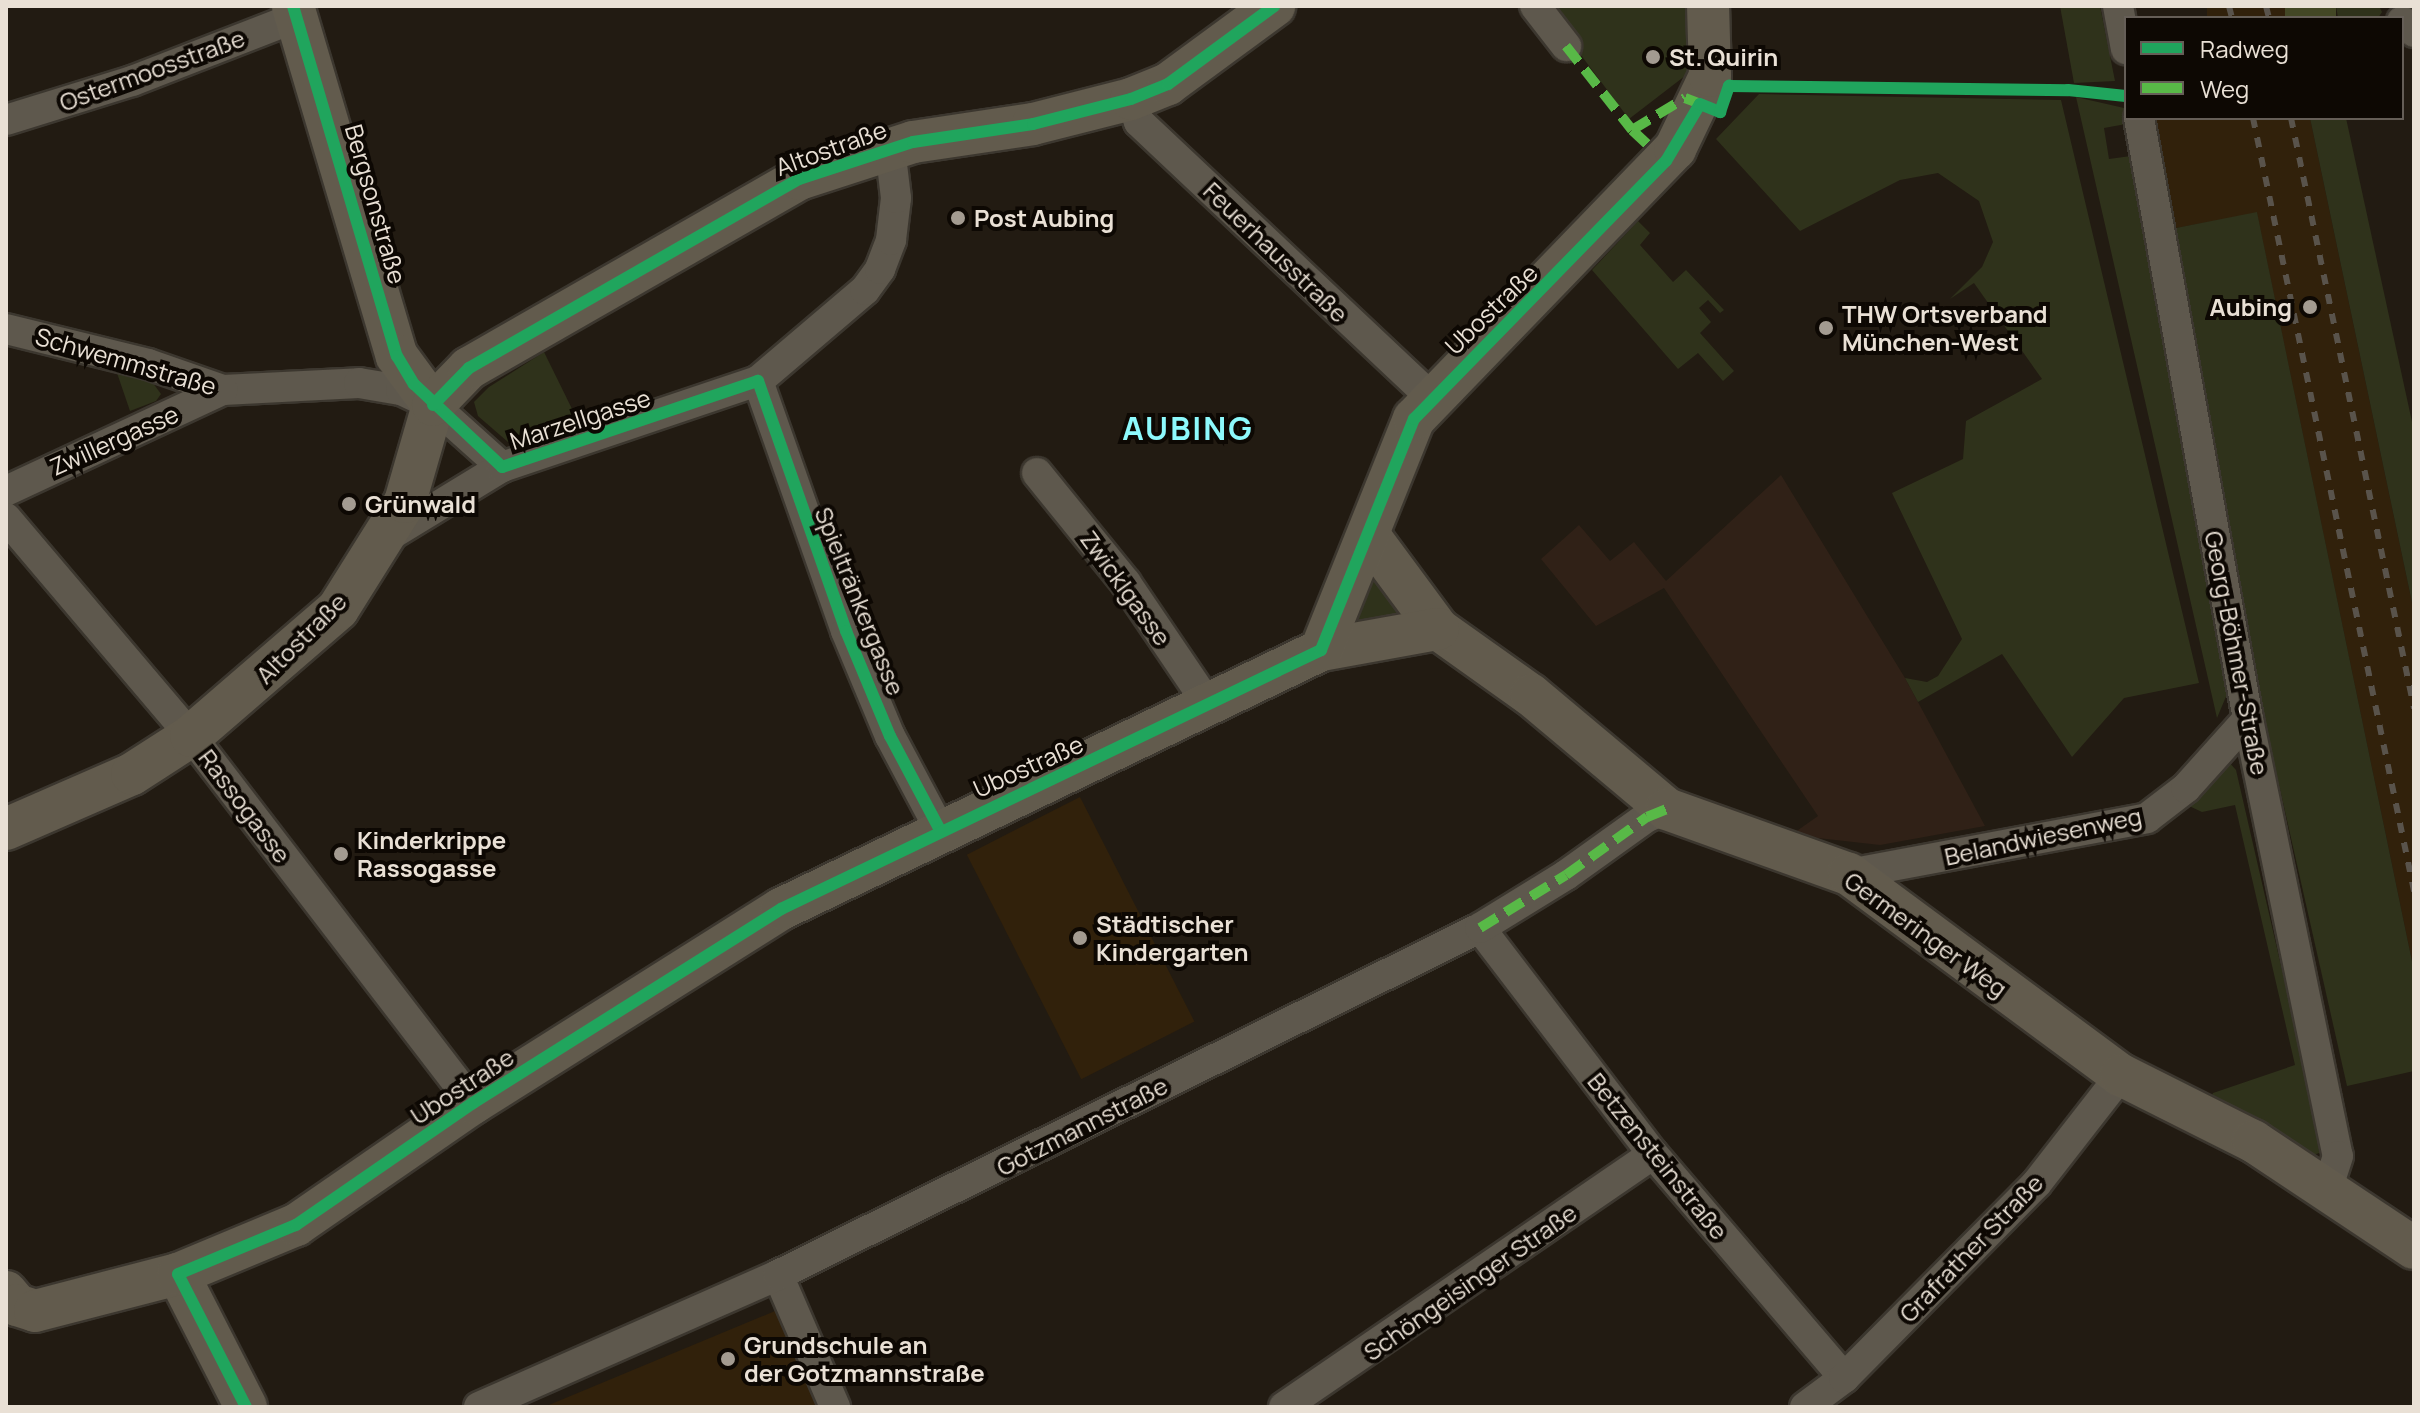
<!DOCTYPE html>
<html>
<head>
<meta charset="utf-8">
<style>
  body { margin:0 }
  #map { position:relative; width:2420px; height:1413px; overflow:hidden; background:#221b12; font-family:Manrope,sans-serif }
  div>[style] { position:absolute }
  .commercial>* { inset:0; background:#302117 }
  .built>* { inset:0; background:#31210b; transform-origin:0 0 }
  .green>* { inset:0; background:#2f321b }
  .forest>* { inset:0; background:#434725; transform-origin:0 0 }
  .roads { filter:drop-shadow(2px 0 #3c372f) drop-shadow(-2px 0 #3c372f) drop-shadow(0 2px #3c372f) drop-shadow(0 -2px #3c372f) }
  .street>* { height:30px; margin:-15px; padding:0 15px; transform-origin:15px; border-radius:15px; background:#5e584d }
  .secondary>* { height:42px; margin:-21px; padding:0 21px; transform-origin:21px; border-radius:21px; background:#625b4d }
  .rail>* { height:6px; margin-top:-3px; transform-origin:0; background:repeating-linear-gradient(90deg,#59534b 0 10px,transparent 0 20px) }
  .quiet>* { height:10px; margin-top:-5px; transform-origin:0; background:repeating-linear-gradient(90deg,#58b947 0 20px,transparent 0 30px) }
  .cycleway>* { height:12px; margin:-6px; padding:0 6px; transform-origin:6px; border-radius:6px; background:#20a55d }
  .dots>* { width:22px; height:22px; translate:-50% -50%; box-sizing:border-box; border:4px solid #0d0803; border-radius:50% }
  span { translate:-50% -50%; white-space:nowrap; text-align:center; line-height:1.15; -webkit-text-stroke:8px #0d0803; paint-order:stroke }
  .poi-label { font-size:24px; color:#e9e0d5; font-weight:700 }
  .left { translate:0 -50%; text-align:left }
  .right { translate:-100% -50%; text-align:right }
  .street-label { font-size:24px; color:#e9e0d5 }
  .district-label { font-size:32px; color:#8df9fc; font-weight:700; letter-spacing:2px }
  .frame { position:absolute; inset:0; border:8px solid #e9e0d5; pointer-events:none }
  .legend { position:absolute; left:2124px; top:16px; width:280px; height:104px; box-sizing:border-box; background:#0d0803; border:2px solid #655e57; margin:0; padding:10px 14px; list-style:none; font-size:24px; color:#e9e0d5 }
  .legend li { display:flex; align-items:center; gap:16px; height:40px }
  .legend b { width:40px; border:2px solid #655e57 }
</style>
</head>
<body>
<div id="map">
  <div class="commercial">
    <i style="clip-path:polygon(1781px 475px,1905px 678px,1985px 826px,1880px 845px,1791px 835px,1818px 816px,1664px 588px,1596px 626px,1541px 559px,1579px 525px,1610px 561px,1634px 542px,1666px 581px)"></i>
  </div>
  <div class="built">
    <i style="left:2207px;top:6px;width:78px;height:12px"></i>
    <i style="clip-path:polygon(2154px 118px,2310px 118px,2414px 612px,2414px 971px,2257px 213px,2176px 228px)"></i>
    <i style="left:1080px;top:797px;width:252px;height:127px;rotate:63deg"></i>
    <i style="clip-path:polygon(775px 1311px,818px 1407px,544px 1407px)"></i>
  </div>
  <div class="green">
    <i style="clip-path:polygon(1544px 6px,1692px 6px,1694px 69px,1629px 119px)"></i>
    <i style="clip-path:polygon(2060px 6px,2100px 6px,2115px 81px,2074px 83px)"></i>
    <i style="clip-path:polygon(2336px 6px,2379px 6px,2382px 12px,2378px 18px,2338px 18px)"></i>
    <i style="clip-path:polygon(1759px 94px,2061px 100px,2199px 683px,2124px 698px,2072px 757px,2002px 654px,1918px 702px,1905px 678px,1927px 682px,1938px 676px,1962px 639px,1892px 493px,1963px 459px,1966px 421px,2042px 379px,1974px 283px,1950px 299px,1982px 267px,1993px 242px,1979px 201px,1938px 173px,1900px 180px,1800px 231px,1716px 139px)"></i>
    <i style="clip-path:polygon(2076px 97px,2124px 108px,2126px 124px,2104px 128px,2109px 159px,2131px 156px,2230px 687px,2217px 718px)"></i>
    <i style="clip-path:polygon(2310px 118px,2346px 118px,2414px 431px,2414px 612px)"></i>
    <i style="clip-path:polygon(2257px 212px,2414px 971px,2414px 1071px,2347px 1086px,2268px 736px,2176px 228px)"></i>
    <i style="clip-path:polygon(1638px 221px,1650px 233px,1640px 245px,1673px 282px,1686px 270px,1724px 310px,1720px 313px,1708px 300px,1699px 308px,1711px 322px,1700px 333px,1734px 371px,1723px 381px,1698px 353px,1678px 369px,1592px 270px)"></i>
    <i style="clip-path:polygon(544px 352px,577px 419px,508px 442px,478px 416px,474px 402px,489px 387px)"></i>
    <i style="clip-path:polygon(116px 370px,150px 379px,161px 394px,156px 401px,130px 411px)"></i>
    <i style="clip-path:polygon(1377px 573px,1409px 617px,1357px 623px,1367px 580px)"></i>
    <i style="clip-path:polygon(2228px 761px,2236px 770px,2321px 1140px,2319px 1153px,2308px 1157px,2208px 1104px,2213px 1093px,2295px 1065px,2235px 805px,2202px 812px,2187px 805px)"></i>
  </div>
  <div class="forest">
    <i style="left:2285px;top:6px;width:51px;height:12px"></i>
  </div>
  <div class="roads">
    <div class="street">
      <i style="left:1535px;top:6px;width:51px;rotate:52.2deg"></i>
      <i style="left:2118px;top:6px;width:44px;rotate:79.5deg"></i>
      <i style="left:2402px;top:21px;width:16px;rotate:43deg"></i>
      <i style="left:1131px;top:99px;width:24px;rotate:71deg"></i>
      <i style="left:1139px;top:122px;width:401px;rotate:43.3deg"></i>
      <i style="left:2139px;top:118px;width:611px;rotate:79.72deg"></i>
      <i style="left:2248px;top:719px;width:446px;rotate:78.4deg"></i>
      <i style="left:2338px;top:1156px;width:32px;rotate:108deg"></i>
      <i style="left:6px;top:120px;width:132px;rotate:-17.2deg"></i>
      <i style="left:132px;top:81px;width:177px;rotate:-21.2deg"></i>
      <i style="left:6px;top:329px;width:146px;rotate:13.8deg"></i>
      <i style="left:148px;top:364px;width:79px;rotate:19.1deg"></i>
      <i style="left:223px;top:390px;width:136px;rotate:-2.9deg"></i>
      <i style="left:359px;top:383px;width:43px;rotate:9.5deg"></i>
      <i style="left:401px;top:390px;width:35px;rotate:25deg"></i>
      <i style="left:433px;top:405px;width:93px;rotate:41.9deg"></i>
      <i style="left:758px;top:381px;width:265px;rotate:70.6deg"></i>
      <i style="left:846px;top:631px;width:114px;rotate:67.3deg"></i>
      <i style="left:890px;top:736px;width:106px;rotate:62deg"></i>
      <i style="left:1037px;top:473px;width:141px;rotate:51deg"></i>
      <i style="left:1126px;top:583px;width:150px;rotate:55.9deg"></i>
      <i style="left:6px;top:491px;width:239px;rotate:-25deg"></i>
      <i style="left:6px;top:518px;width:286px;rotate:49.7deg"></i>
      <i style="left:191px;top:736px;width:463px;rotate:52.5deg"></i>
      <i style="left:389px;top:536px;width:132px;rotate:-31.4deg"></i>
      <i style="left:502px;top:467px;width:270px;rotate:-18.6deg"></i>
      <i style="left:758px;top:381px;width:140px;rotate:-40.4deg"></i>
      <i style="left:865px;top:290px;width:26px;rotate:-54deg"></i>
      <i style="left:880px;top:269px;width:31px;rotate:-69deg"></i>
      <i style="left:891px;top:240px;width:42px;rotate:-83.2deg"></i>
      <i style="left:896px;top:198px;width:50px;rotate:-96.8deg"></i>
      <i style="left:1849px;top:874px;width:303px;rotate:-10.6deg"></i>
      <i style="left:2147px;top:818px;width:49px;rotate:-37.6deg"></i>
      <i style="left:2186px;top:788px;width:93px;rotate:-48.1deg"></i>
      <i style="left:1480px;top:928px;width:285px;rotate:52.6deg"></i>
      <i style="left:1653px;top:1154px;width:294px;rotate:49.5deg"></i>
      <i style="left:778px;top:1275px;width:144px;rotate:66.6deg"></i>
      <i style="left:479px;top:1407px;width:327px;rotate:-23.8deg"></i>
      <i style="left:778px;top:1275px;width:783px;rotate:-26.3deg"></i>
      <i style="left:1480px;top:928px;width:101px;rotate:-31.6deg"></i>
      <i style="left:1566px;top:875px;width:100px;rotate:-35.6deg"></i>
      <i style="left:1647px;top:817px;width:22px;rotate:-22deg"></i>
      <i style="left:1284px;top:1407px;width:447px;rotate:-34.4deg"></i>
      <i style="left:1805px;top:1407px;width:49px;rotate:-36.6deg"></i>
      <i style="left:1844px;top:1378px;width:274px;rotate:-45.3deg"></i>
      <i style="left:2037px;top:1183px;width:137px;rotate:-52.1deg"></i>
    </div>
    <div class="secondary">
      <i style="left:293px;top:6px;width:365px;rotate:73.5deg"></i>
      <i style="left:397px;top:356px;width:61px;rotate:53.7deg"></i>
      <i style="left:1370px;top:537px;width:114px;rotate:53.5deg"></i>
      <i style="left:1438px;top:629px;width:114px;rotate:35.4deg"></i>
      <i style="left:1531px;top:695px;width:177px;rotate:40deg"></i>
      <i style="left:1667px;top:809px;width:193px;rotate:19.7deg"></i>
      <i style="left:1849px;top:874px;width:338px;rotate:36.5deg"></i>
      <i style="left:2121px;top:1075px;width:148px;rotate:26.6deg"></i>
      <i style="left:2253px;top:1141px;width:193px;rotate:33.6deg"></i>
      <i style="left:1321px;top:650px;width:119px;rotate:-10.2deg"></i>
      <i style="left:6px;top:829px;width:137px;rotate:-23.6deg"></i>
      <i style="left:132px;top:774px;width:70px;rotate:-32.8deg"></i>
      <i style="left:191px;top:736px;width:194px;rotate:-40.8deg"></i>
      <i style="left:338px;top:609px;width:126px;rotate:-57.9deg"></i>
      <i style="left:405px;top:502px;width:101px;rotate:-73.9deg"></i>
      <i style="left:433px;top:405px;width:52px;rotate:-45.8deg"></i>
      <i style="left:469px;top:368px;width:380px;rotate:-29.8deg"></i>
      <i style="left:799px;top:179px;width:120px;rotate:-18deg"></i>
      <i style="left:913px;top:142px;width:121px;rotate:-8.5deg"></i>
      <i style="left:1033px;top:124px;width:101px;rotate:-14.3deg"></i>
      <i style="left:1131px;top:99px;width:40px;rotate:-22deg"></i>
      <i style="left:1168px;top:84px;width:132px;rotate:-36.3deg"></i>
      <i style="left:178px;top:1274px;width:149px;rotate:62.9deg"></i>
      <i style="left:6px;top:1292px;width:17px;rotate:50deg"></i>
      <i style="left:17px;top:1305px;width:19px;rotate:18deg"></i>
      <i style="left:35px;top:1311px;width:148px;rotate:-14.5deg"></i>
      <i style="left:178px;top:1274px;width:128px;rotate:-22.6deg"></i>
      <i style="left:296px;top:1225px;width:215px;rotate:-34.6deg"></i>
      <i style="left:473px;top:1103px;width:364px;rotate:-32.2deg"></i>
      <i style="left:781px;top:909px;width:599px;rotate:-25.62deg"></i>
      <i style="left:1321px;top:650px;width:249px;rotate:-68.1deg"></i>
      <i style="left:1414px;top:419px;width:376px;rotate:-46deg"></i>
      <i style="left:1675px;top:149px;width:81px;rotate:-64.4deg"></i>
      <i style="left:1710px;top:76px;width:70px;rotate:-91.6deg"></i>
    </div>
  </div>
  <div class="rail">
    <i style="left:2229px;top:6px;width:12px;rotate:76deg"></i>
    <i style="left:2266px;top:6px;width:12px;rotate:76deg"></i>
    <i style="left:2253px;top:118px;width:790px;rotate:78.23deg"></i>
    <i style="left:2291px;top:118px;width:603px;rotate:78.22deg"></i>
  </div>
  <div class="quiet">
    <i style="left:1566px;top:46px;width:107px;rotate:51.8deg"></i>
    <i style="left:1632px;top:130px;width:62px;rotate:-31.1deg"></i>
    <i style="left:1685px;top:98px;width:22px;rotate:21deg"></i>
    <i style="left:1632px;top:130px;width:26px;rotate:43deg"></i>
    <i style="left:1480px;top:928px;width:101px;rotate:-31.6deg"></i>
    <i style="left:1566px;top:875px;width:100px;rotate:-35.6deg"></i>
    <i style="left:1647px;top:817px;width:22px;rotate:-22deg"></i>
  </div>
  <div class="cycleway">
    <i style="left:293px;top:6px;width:365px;rotate:73.5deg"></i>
    <i style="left:397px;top:356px;width:33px;rotate:59deg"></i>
    <i style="left:414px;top:384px;width:121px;rotate:43.3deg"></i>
    <i style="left:502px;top:467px;width:270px;rotate:-18.6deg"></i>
    <i style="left:758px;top:381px;width:265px;rotate:70.6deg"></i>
    <i style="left:846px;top:631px;width:114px;rotate:67.3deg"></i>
    <i style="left:890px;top:736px;width:106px;rotate:62deg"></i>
    <i style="left:433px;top:405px;width:52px;rotate:-45.8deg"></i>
    <i style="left:469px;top:368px;width:380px;rotate:-29.8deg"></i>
    <i style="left:799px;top:179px;width:120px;rotate:-18deg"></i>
    <i style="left:913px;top:142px;width:121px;rotate:-8.5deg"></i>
    <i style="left:1033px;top:124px;width:101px;rotate:-14.3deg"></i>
    <i style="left:1131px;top:99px;width:40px;rotate:-22deg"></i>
    <i style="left:1168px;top:84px;width:132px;rotate:-36.3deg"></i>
    <i style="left:246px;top:1407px;width:149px;rotate:-117.1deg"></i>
    <i style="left:178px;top:1274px;width:128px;rotate:-22.6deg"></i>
    <i style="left:296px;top:1225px;width:215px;rotate:-34.6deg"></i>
    <i style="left:473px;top:1103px;width:364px;rotate:-32.2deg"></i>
    <i style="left:781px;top:909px;width:599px;rotate:-25.62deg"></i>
    <i style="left:1321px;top:650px;width:249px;rotate:-68.1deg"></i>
    <i style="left:1414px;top:419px;width:361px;rotate:-45.7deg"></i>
    <i style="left:1666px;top:161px;width:66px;rotate:-59.2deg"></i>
    <i style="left:1700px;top:104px;width:22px;rotate:22deg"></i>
    <i style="left:1720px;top:112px;width:28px;rotate:-71deg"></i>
    <i style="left:1729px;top:86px;width:339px;rotate:0.7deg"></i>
    <i style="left:2068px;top:90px;width:58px;rotate:5.9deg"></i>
  </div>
  <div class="dots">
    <i style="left:1653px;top:57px;background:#a39b91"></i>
    <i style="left:958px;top:218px;background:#a39b91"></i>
    <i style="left:2310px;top:307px;background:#a39b91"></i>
    <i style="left:1826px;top:328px;background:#a39b91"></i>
    <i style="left:349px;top:504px;background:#a39b91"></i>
    <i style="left:341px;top:854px;background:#a39b91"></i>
    <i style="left:1080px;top:938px;background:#a39b91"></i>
    <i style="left:728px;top:1359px;background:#a39b91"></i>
  </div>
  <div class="poi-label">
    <span class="left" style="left:1669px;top:57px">St. Quirin</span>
    <span class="left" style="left:974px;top:218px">Post Aubing</span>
    <span class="right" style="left:2292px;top:307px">Aubing</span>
    <span class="left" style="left:1842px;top:328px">THW Ortsverband<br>München-West</span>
    <span class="left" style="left:365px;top:504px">Grünwald</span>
    <span class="left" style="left:357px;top:854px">Kinderkrippe<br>Rassogasse</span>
    <span class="left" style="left:1096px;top:938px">Städtischer<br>Kindergarten</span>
    <span class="left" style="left:744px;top:1359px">Grundschule an<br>der Gotzmannstraße</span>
  </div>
  <div class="street-label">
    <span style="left:152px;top:70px;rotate:-20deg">Ostermoosstraße</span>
    <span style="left:831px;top:148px;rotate:-20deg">Altostraße</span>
    <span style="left:376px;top:204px;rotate:74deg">Bergsonstraße</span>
    <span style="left:1276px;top:252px;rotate:44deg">Feuerhausstraße</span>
    <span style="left:1491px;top:309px;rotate:-44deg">Ubostraße</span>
    <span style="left:126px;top:361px;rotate:16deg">Schwemmstraße</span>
    <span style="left:580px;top:419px;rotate:-18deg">Marzellgasse</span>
    <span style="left:114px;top:440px;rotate:-24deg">Zwillergasse</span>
    <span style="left:1126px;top:588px;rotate:54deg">Zwicklgasse</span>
    <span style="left:860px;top:601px;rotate:68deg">Spieltränkergasse</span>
    <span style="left:301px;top:638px;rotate:-45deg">Altostraße</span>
    <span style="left:2237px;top:653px;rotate:79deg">Georg-Böhmer-Straße</span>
    <span style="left:1028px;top:766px;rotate:-24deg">Ubostraße</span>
    <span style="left:245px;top:806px;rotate:53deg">Rassogasse</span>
    <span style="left:2043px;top:836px;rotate:-12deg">Belandwiesenweg</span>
    <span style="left:1926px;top:934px;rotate:36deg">Germeringer Weg</span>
    <span style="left:462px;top:1086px;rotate:-33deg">Ubostraße</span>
    <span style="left:1082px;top:1126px;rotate:-27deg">Gotzmannstraße</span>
    <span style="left:1658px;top:1156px;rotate:51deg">Betzensteinstraße</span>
    <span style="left:1971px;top:1248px;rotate:-46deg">Grafrather Straße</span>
    <span style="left:1470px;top:1282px;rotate:-35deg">Schöngeisinger Straße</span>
  </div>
  <div class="district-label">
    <span style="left:1188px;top:428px">AUBING</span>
  </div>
  <div class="frame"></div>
  <ul class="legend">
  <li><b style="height:10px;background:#20a55d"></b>Radweg</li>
  <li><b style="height:10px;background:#58b947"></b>Weg</li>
  </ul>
</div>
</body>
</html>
